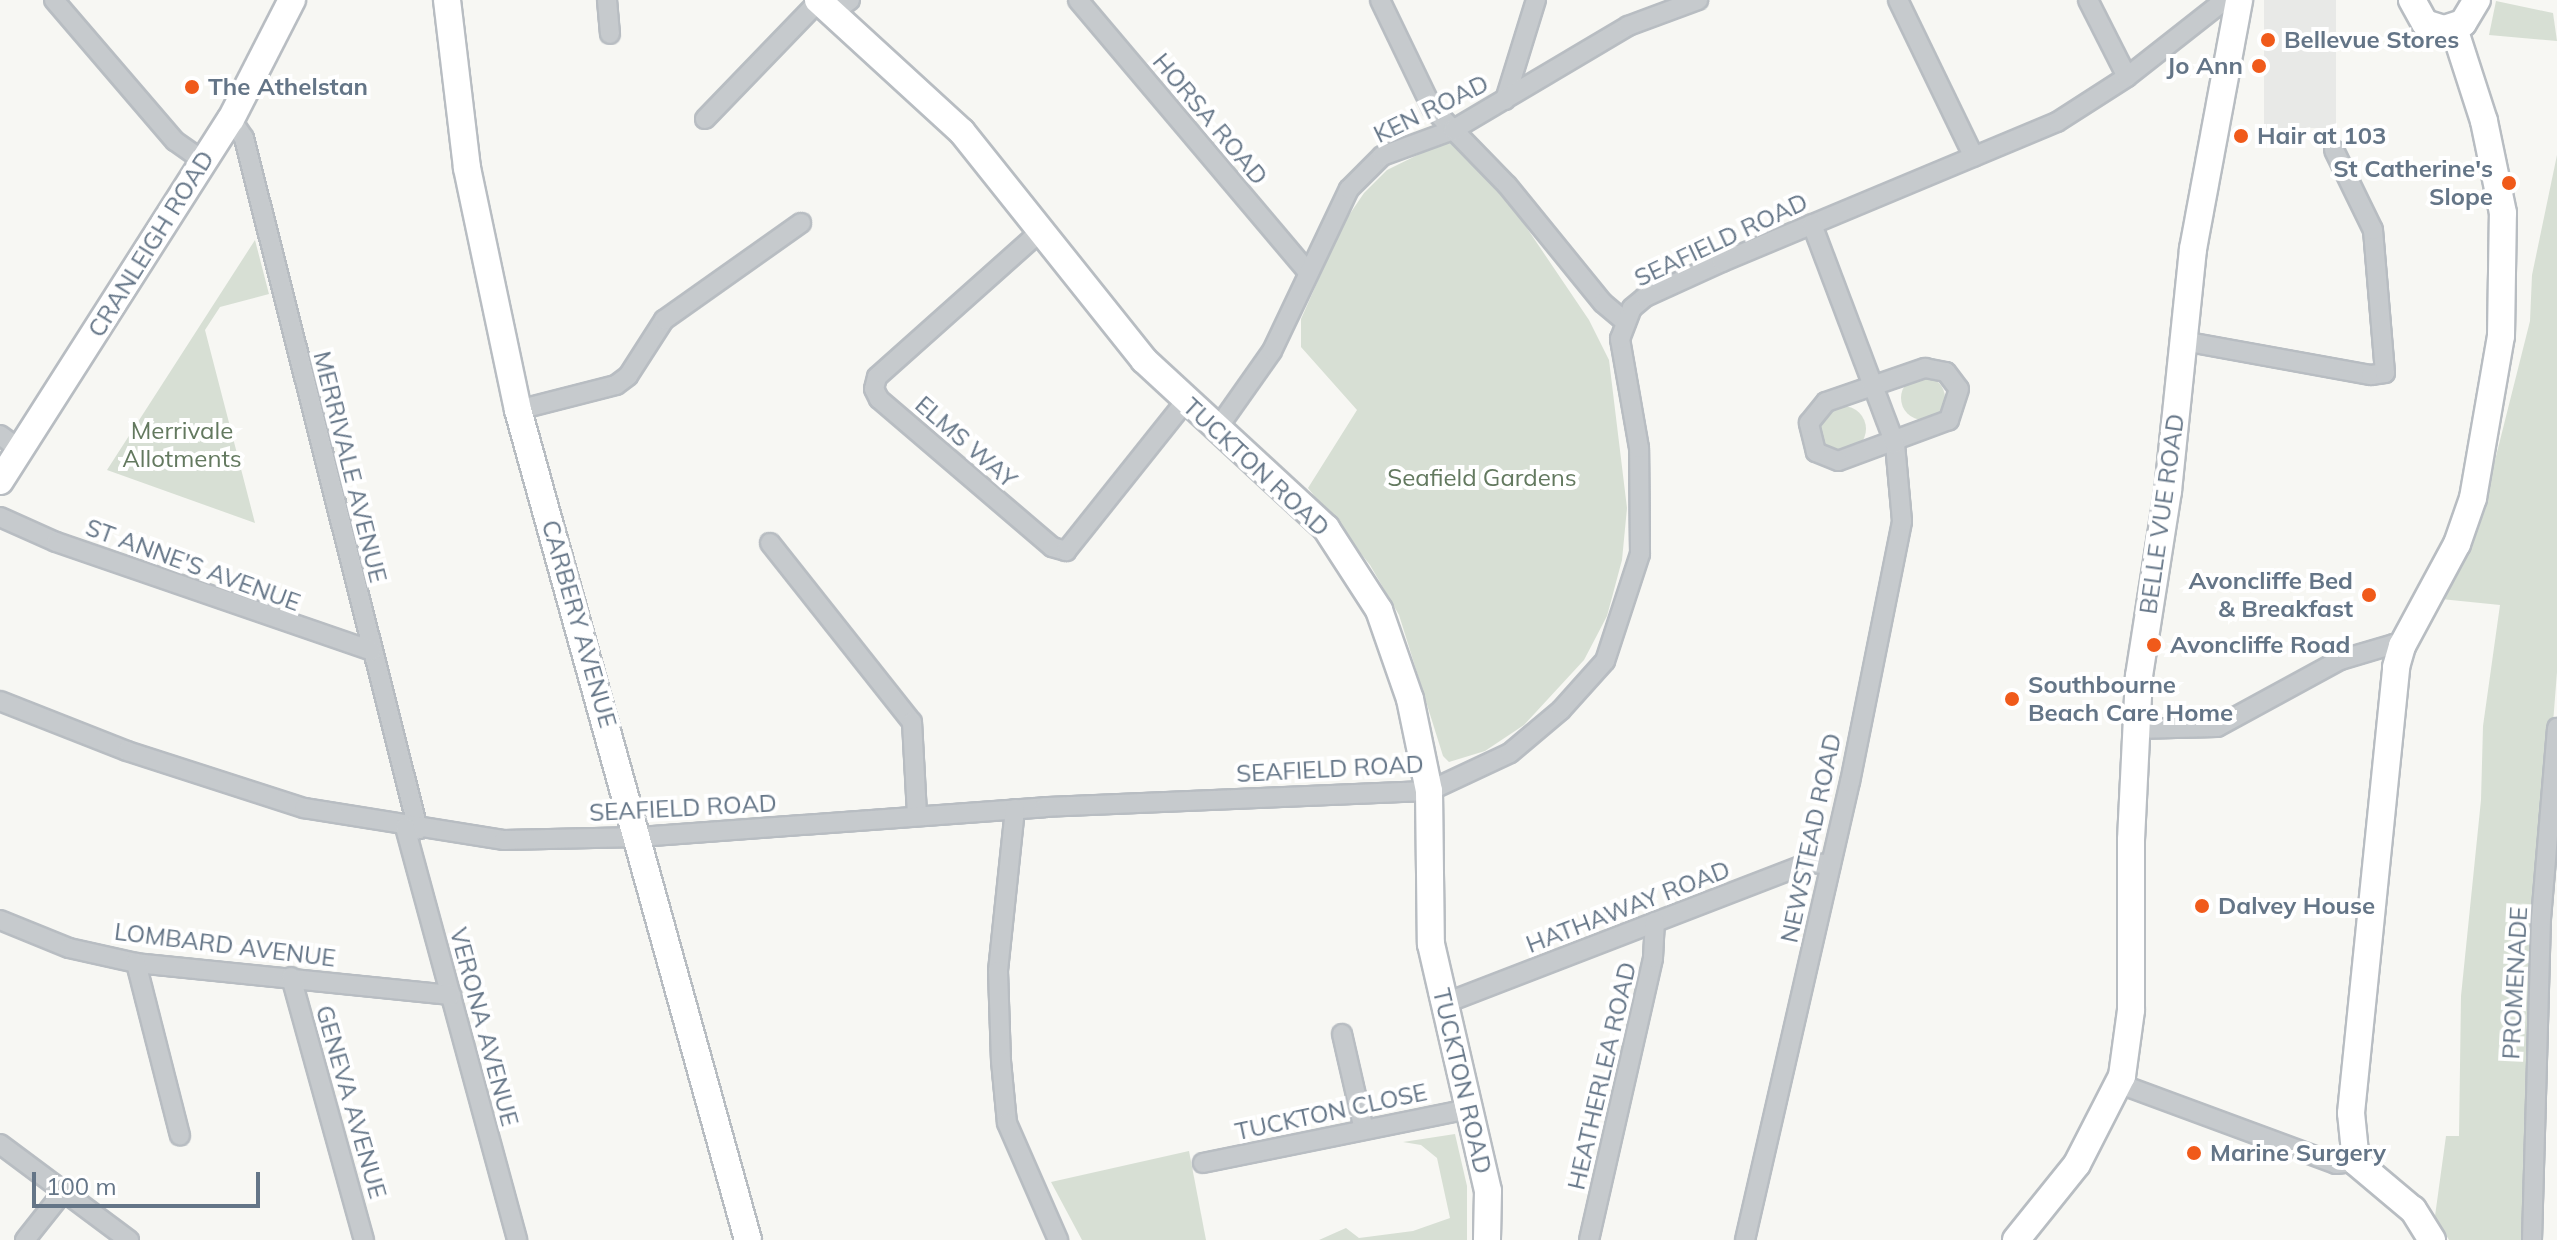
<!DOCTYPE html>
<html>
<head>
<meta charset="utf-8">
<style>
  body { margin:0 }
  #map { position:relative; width:2557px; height:1240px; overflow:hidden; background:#f7f7f3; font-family:Mulish,sans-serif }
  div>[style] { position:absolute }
  .built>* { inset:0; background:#e8e9e7; transform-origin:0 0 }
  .green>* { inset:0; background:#d7dfd4 }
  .round { border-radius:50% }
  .roads { filter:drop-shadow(2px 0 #b8bdc2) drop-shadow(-2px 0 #b8bdc2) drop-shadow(0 2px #b8bdc2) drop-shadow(0 -2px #b8bdc2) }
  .street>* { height:18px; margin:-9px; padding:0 9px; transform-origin:9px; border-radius:9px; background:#c6cacd }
  .secondary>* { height:26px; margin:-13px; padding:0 13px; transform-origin:13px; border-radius:13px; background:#fff }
  .dots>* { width:22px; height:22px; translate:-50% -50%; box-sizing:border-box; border:4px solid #fff; border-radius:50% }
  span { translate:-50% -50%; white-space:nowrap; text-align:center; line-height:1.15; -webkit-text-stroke:8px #fff; paint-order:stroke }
  .poi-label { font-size:24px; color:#647587; font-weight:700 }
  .left { translate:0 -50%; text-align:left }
  .right { translate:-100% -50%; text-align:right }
  .street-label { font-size:24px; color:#647587 }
  .park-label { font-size:24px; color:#63795f }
  .scale { position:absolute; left:32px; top:1172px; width:228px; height:36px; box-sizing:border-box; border:4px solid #647587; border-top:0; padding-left:10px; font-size:24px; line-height:28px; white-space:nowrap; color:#647587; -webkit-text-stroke:6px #fff; paint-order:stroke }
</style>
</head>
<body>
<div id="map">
  <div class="built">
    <i style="left:2264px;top:0;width:72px;height:128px"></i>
  </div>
  <div class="green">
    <i style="clip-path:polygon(2496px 1px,2553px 13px,2557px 41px,2489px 35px)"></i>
    <i style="clip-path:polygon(1452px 138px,1518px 215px,1589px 320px,1609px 360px,1627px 508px,1622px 560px,1607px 616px,1584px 660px,1524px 725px,1485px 751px,1449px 762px,1443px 756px,1399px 615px,1370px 565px,1308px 488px,1357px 410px,1301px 347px,1301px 319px,1343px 224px,1364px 193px,1387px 170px)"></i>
    <i style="clip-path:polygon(2557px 155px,2557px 672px,2527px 1057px,2523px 1240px,2449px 1240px,2435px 1216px,2446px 1136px,2459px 1136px,2461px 996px,2481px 800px,2483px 726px,2500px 605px,2441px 599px,2477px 529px,2490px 480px,2530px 321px,2532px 275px)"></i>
    <i style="clip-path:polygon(255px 240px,269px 294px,220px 307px,205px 330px,255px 523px,107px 470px)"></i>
    <i class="round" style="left:1901px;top:376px;width:44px;height:44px"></i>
    <i class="round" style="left:1820px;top:406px;width:46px;height:46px"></i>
    <i style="clip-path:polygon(1455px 1134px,1467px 1186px,1467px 1240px,1319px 1240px,1346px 1228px,1359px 1238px,1413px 1231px,1450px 1218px,1437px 1158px,1421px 1145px,1403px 1142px)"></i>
    <i style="clip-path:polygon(1189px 1151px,1206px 1240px,1082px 1240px,1051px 1182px)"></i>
  </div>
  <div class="roads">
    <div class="street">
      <i style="left:54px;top:0;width:186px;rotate:49.4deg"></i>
      <i style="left:175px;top:141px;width:35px;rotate:35deg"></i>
      <i style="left:607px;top:0;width:34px;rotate:85deg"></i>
      <i style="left:1078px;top:0;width:353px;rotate:49.8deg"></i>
      <i style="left:1380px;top:0;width:120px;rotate:64.3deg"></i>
      <i style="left:1432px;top:108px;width:107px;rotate:45.8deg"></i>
      <i style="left:1507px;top:185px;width:152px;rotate:50.9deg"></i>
      <i style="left:1603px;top:303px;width:30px;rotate:40deg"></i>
      <i style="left:1898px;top:0;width:174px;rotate:64.2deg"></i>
      <i style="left:2088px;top:0;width:86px;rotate:63.1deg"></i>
      <i style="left:834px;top:12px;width:20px;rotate:-37deg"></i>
      <i style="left:1505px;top:100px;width:105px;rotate:-72.8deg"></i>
      <i style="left:231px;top:119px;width:23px;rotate:56deg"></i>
      <i style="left:244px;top:138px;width:713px;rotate:75.87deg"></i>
      <i style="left:705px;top:119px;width:164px;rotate:-46deg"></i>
      <i style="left:1043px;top:229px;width:222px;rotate:138.3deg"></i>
      <i style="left:877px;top:377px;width:12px;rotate:104deg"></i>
      <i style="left:874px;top:389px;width:11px;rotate:63deg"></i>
      <i style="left:879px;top:399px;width:228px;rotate:40.5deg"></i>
      <i style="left:1052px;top:547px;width:15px;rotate:16deg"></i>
      <i style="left:1066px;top:551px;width:191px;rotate:-51.4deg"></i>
      <i style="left:2183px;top:341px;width:191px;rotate:10.3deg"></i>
      <i style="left:2371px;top:375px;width:14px;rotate:-8deg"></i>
      <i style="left:2385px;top:373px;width:144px;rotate:-94.8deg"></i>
      <i style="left:2373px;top:230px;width:89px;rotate:-116deg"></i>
      <i style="left:1925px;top:368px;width:21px;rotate:11deg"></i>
      <i style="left:1946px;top:372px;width:21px;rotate:53deg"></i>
      <i style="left:1959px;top:389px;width:33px;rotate:108deg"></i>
      <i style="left:1949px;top:420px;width:118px;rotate:159.7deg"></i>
      <i style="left:1838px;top:461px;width:24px;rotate:-158deg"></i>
      <i style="left:1816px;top:452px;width:30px;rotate:-104deg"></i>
      <i style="left:1809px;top:423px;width:27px;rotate:-51deg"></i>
      <i style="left:1826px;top:402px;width:105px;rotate:-19deg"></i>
      <i style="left:518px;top:410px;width:101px;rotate:-14.3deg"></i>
      <i style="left:616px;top:385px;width:15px;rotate:-37deg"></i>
      <i style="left:628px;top:376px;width:67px;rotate:-57.3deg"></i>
      <i style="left:664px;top:320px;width:168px;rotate:-35.3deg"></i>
      <i style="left:1217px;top:429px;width:95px;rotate:-54.8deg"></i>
      <i style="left:1272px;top:351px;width:179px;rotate:-64.6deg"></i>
      <i style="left:1349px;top:189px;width:47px;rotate:-45deg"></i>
      <i style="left:1382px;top:156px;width:76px;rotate:-20.1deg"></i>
      <i style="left:1453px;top:130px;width:204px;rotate:-30.7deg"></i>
      <i style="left:1628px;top:26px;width:75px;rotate:-20.4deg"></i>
      <i style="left:0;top:435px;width:26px;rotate:36deg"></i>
      <i style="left:0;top:517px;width:61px;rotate:24.1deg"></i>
      <i style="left:56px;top:542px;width:334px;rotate:19deg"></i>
      <i style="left:770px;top:543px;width:228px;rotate:51.6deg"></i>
      <i style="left:912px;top:722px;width:93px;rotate:86.9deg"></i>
      <i style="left:0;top:701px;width:136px;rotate:21.5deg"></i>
      <i style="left:127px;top:751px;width:186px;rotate:17.9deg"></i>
      <i style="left:304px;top:808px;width:203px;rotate:9.1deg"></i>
      <i style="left:504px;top:840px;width:135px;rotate:-1.3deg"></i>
      <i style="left:639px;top:837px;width:407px;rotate:-4.2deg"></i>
      <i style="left:1045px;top:807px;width:384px;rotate:-2.4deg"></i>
      <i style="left:1429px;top:791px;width:89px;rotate:-25.1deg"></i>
      <i style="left:1510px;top:753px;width:67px;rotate:-40.1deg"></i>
      <i style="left:1561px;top:710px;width:66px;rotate:-48.1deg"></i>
      <i style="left:1605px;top:661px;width:113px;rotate:-71.9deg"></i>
      <i style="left:1640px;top:554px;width:106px;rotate:-90.5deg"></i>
      <i style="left:1639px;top:448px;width:111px;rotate:-99.9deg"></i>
      <i style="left:1620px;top:339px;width:33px;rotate:-69deg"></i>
      <i style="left:1632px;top:308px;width:17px;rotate:-40deg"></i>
      <i style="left:1645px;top:297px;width:85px;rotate:-24.4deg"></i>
      <i style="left:1722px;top:262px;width:363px;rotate:-22.7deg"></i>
      <i style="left:2057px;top:122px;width:83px;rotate:-32.7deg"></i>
      <i style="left:2127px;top:77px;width:125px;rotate:-38.2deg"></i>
      <i style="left:2135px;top:729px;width:82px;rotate:-1.4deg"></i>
      <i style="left:2217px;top:727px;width:140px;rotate:-28.6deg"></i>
      <i style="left:2340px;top:660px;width:56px;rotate:-16.5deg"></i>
      <i style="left:2394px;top:644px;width:8px;rotate:14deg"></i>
      <i style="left:1015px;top:809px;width:163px;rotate:96deg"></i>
      <i style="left:998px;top:971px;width:90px;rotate:88.1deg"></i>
      <i style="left:1001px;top:1061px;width:62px;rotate:84.5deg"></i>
      <i style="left:1007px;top:1123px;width:128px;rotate:66.4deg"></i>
      <i style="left:405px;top:827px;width:428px;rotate:74.8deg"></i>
      <i style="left:0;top:920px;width:74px;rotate:22.1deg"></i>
      <i style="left:69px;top:948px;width:69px;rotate:12.6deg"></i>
      <i style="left:136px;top:963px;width:317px;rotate:5.8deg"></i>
      <i style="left:136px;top:963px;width:178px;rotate:75.7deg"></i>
      <i style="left:291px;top:977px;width:273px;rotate:74.5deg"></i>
      <i style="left:1443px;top:1004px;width:392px;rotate:-21.1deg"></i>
      <i style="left:1809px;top:863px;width:22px;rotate:3deg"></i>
      <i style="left:1342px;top:1034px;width:98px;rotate:77.1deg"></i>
      <i style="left:2120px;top:1084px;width:230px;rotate:20.3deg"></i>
      <i style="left:2336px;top:1164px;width:20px;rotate:-6deg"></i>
      <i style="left:0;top:1144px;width:161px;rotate:36.7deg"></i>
      <i style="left:1203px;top:1163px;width:270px;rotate:-11.5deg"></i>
      <i style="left:25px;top:1240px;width:63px;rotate:-51.5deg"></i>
      <i style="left:1589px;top:1240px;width:289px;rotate:-77.2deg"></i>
      <i style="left:1653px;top:958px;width:36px;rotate:-87deg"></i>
      <i style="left:1745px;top:1240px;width:470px;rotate:-77.1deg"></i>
      <i style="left:1850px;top:782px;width:266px;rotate:-78.7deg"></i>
      <i style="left:1902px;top:521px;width:77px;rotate:-95.2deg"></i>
      <i style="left:1895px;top:444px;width:235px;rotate:-110.7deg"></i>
      <i style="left:2532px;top:1240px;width:321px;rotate:-88.4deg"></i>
      <i style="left:2541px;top:919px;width:192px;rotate:-85.2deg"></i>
    </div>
    <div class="secondary">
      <i style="left:447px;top:0;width:169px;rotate:83.2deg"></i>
      <i style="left:467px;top:168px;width:247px;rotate:78.1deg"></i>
      <i style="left:518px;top:410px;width:861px;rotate:74.51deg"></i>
      <i style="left:818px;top:0;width:195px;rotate:42.5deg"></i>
      <i style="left:962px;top:132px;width:292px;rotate:51.4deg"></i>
      <i style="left:1144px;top:360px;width:248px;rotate:42.7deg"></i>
      <i style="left:1326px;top:528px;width:98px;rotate:57.1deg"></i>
      <i style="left:1379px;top:610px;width:94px;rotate:70.8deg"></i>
      <i style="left:1410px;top:699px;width:94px;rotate:78.3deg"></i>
      <i style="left:1429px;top:791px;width:153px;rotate:89.3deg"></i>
      <i style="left:1431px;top:944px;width:253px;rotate:77deg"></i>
      <i style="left:1488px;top:1191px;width:49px;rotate:91.2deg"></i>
      <i style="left:2412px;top:0;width:26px;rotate:61deg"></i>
      <i style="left:2425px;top:23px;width:20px;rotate:18deg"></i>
      <i style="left:2444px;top:29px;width:20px;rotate:-18deg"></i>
      <i style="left:2463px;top:23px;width:27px;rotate:-59deg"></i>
      <i style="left:0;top:481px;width:429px;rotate:-57.5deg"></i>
      <i style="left:231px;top:119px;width:134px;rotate:-62.9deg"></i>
      <i style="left:2016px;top:1240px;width:97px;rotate:-51.2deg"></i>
      <i style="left:2077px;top:1164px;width:99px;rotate:-62.9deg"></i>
      <i style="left:2122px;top:1076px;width:67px;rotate:-82.2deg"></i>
      <i style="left:2131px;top:1010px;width:170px;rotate:-90deg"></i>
      <i style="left:2131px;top:840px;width:164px;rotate:-87.2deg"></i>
      <i style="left:2139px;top:676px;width:187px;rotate:-81.1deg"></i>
      <i style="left:2168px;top:491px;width:243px;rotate:-84.1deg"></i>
      <i style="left:2193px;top:249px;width:253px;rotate:-79.5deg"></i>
      <i style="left:2432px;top:1240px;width:36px;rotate:-122deg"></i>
      <i style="left:2413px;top:1210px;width:75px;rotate:-139.9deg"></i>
      <i style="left:2356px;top:1162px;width:49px;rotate:-95.8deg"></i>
      <i style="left:2351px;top:1113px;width:448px;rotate:-84.2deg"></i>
      <i style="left:2396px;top:667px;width:22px;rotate:-74deg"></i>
      <i style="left:2402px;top:646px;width:116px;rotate:-61.7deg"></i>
      <i style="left:2457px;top:544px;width:49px;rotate:-70.8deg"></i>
      <i style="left:2473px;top:498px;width:164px;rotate:-80.2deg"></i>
      <i style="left:2501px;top:336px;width:123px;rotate:-89.1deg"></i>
      <i style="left:2503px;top:213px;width:94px;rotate:-101.7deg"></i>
      <i style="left:2484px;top:121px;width:98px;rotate:-107.9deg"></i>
    </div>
  </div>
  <div class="dots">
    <i style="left:2268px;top:40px;background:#f05a1a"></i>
    <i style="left:2259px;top:66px;background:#f05a1a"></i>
    <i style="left:192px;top:87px;background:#f05a1a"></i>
    <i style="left:2241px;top:136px;background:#f05a1a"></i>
    <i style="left:2509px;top:183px;background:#f05a1a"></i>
    <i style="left:2369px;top:595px;background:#f05a1a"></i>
    <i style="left:2154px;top:645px;background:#f05a1a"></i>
    <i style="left:2012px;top:699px;background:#f05a1a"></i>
    <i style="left:2202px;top:906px;background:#f05a1a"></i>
    <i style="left:2194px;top:1153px;background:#f05a1a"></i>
  </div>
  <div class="poi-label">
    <span class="left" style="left:2284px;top:40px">Bellevue Stores</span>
    <span class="right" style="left:2243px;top:66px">Jo Ann</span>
    <span class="left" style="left:208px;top:87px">The Athelstan</span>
    <span class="left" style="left:2257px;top:136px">Hair at 103</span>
    <span class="right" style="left:2493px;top:183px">St Catherine's<br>Slope</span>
    <span class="right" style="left:2353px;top:595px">Avoncliffe Bed<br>&amp; Breakfast</span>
    <span class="left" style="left:2170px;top:645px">Avoncliffe Road</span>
    <span class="left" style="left:2028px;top:699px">Southbourne<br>Beach Care Home</span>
    <span class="left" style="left:2218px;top:906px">Dalvey House</span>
    <span class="left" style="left:2210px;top:1153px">Marine Surgery</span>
  </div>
  <div class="street-label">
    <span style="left:1431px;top:109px;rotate:-26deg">KEN ROAD</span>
    <span style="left:1210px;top:119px;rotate:50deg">HORSA ROAD</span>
    <span style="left:1721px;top:240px;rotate:-25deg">SEAFIELD ROAD</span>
    <span style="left:151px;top:244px;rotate:-58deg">CRANLEIGH ROAD</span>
    <span style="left:966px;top:442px;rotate:41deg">ELMS WAY</span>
    <span style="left:350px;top:467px;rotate:76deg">MERRIVALE AVENUE</span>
    <span style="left:1256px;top:467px;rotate:43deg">TUCKTON ROAD</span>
    <span style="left:2162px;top:514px;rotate:-82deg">BELLE VUE ROAD</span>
    <span style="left:193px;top:565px;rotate:20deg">ST ANNE'S AVENUE</span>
    <span style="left:579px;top:624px;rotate:74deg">CARBERY AVENUE</span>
    <span style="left:1330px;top:769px;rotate:-3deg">SEAFIELD ROAD</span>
    <span style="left:683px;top:808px;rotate:-3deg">SEAFIELD ROAD</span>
    <span style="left:1811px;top:838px;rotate:-78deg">NEWSTEAD ROAD</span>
    <span style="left:1628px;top:907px;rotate:-21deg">HATHAWAY ROAD</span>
    <span style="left:225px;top:945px;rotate:7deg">LOMBARD AVENUE</span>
    <span style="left:2515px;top:983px;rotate:-87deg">PROMENADE</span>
    <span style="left:484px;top:1027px;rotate:75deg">VERONA AVENUE</span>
    <span style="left:1602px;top:1076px;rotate:-77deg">HEATHERLEA ROAD</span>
    <span style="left:1462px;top:1081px;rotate:77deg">TUCKTON ROAD</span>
    <span style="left:351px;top:1102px;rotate:74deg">GENEVA AVENUE</span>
    <span style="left:1331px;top:1112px;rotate:-12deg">TUCKTON CLOSE</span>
  </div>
  <div class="park-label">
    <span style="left:182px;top:445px">Merrivale<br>Allotments</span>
    <span style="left:1482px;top:478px">Seafield Gardens</span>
  </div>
  <div class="scale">100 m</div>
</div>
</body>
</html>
